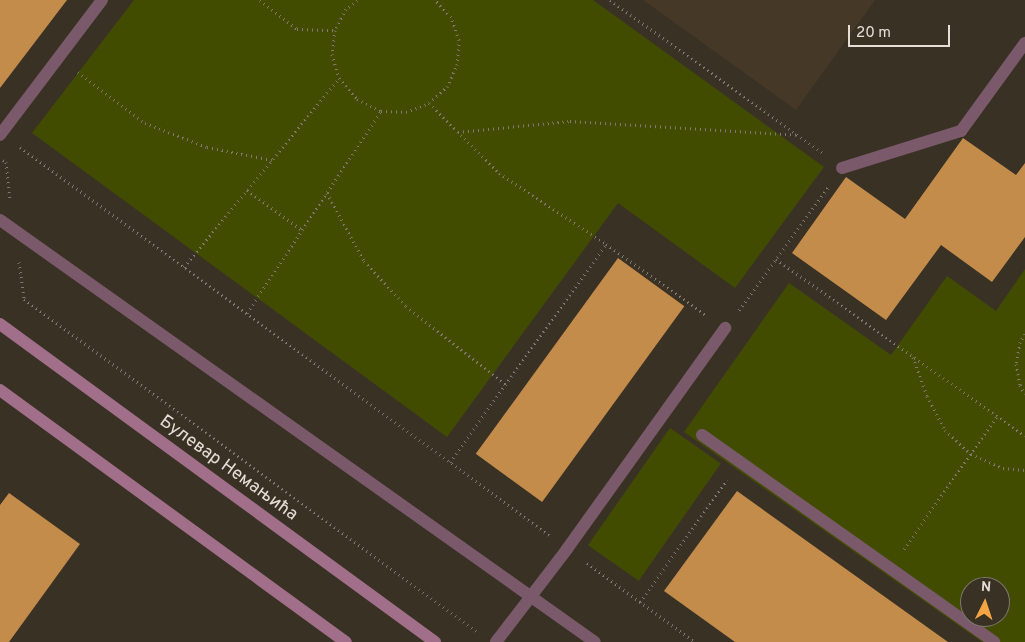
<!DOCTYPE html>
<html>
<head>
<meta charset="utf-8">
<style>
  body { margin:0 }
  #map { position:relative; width:1025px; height:642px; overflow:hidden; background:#3a3125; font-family:Overpass,sans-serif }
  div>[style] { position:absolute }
  .built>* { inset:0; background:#453826 }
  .green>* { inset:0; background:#424c01; transform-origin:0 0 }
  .building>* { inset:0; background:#c38c4b; transform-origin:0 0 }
  .path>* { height:3px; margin-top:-1.5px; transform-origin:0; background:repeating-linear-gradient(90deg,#80796f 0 1px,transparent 0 5px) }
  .lane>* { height:12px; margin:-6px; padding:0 6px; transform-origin:6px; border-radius:6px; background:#7a5a6a }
  .secondary>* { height:12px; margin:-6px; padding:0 6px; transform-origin:6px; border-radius:6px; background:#a16f89 }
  span { translate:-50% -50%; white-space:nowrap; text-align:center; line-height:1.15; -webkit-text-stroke:5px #3a3125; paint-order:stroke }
  .street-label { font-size:18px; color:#e4ded7 }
  .north { position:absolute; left:960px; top:577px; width:50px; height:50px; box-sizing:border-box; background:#3a3125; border:1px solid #7e766c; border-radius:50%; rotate:4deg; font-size:14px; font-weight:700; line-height:20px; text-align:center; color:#e4ded7 }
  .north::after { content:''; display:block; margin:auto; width:18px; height:22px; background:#f3a443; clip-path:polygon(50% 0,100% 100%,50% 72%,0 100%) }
  .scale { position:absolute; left:848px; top:25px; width:102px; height:22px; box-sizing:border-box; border:2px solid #e4ded7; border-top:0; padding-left:6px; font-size:15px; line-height:18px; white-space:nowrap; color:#e4ded7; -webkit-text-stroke:4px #3a3125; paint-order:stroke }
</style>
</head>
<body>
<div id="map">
  <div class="built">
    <i style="clip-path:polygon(643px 0,875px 0,796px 110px)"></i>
  </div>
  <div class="green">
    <i style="clip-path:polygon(134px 0,593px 0,824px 167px,735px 288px,618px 203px,447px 437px,32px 133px)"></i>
    <i style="clip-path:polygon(evenodd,1025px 269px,1025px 642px,982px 642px,684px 432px,789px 283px,891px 355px,947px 276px,996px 311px,1025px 269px,970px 587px,1000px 587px,1000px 617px,970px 617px,970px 587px)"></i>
    <i style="left:670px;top:428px;width:62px;height:143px;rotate:35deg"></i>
  </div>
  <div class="building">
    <i style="clip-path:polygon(0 0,67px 0,0 88px)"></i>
    <i style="clip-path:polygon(963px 138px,1016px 175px,1025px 163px,1025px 237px,992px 282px,941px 245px,886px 320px,792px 253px,846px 177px,905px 219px)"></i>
    <i style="left:618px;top:258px;width:82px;height:242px;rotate:36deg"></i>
    <i style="clip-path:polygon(737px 491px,948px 642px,735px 642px,664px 591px)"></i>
    <i style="clip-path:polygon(9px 493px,80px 544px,9px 642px,0 642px,0 505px)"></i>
  </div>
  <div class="path">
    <i style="left:260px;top:0;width:47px;rotate:38.1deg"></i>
    <i style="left:297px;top:29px;width:38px;rotate:2deg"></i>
    <i style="left:357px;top:0;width:14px;rotate:141deg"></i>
    <i style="left:346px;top:9px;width:24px;rotate:118deg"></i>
    <i style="left:335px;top:30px;width:24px;rotate:97deg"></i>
    <i style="left:332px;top:54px;width:25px;rotate:74deg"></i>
    <i style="left:339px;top:78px;width:28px;rotate:49deg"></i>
    <i style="left:357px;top:99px;width:27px;rotate:27deg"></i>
    <i style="left:381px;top:111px;width:25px;rotate:2deg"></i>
    <i style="left:406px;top:112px;width:25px;rotate:-21deg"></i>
    <i style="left:429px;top:103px;width:24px;rotate:-42deg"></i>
    <i style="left:447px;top:87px;width:24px;rotate:-66deg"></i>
    <i style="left:457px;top:65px;width:25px;rotate:-85deg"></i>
    <i style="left:459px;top:40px;width:24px;rotate:-109deg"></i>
    <i style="left:451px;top:17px;width:23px;rotate:-133deg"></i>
    <i style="left:610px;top:0;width:262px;rotate:35.7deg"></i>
    <i style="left:78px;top:72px;width:84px;rotate:37.3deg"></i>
    <i style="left:145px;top:123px;width:66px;rotate:21.2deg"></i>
    <i style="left:207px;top:147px;width:66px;rotate:11.3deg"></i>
    <i style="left:429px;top:103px;width:99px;rotate:45deg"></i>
    <i style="left:499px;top:173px;width:128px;rotate:33.6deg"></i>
    <i style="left:458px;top:132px;width:113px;rotate:-5.6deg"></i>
    <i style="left:570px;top:121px;width:227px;rotate:3.5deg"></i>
    <i style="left:20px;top:147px;width:656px;rotate:36.26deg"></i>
    <i style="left:3px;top:160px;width:4px;rotate:34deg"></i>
    <i style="left:6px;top:162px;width:37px;rotate:84deg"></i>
    <i style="left:247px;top:190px;width:68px;rotate:36deg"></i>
    <i style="left:327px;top:193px;width:77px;rotate:61.4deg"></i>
    <i style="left:364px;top:261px;width:62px;rotate:47deg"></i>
    <i style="left:406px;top:306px;width:127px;rotate:38.3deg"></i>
    <i style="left:776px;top:259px;width:305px;rotate:35.4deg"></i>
    <i style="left:19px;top:262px;width:37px;rotate:82deg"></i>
    <i style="left:24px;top:299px;width:561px;rotate:36.3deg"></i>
    <i style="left:184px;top:267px;width:244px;rotate:-50.6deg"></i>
    <i style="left:739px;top:310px;width:153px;rotate:-54deg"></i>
    <i style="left:247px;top:313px;width:242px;rotate:-56.4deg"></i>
    <i style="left:1025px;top:334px;width:9px;rotate:122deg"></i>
    <i style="left:1020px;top:342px;width:22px;rotate:100deg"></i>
    <i style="left:1016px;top:364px;width:21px;rotate:79deg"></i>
    <i style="left:1020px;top:385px;width:10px;rotate:61deg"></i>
    <i style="left:913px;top:357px;width:41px;rotate:70.3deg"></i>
    <i style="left:927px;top:396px;width:38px;rotate:62deg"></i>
    <i style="left:945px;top:430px;width:35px;rotate:43deg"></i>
    <i style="left:971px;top:454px;width:35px;rotate:24deg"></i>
    <i style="left:1003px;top:468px;width:22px;rotate:5deg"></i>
    <i style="left:450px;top:462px;width:268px;rotate:-54.4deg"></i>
    <i style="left:606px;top:244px;width:123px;rotate:35.4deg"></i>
    <i style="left:904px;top:549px;width:162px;rotate:-55deg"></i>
    <i style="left:587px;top:563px;width:134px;rotate:36.2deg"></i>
    <i style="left:640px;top:602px;width:150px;rotate:-54.5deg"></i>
  </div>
  <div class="lane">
    <i style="left:0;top:135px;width:169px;rotate:-52.9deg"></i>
    <i style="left:842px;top:168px;width:125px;rotate:-17.3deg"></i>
    <i style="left:961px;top:131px;width:109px;rotate:-54deg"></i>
    <i style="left:0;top:220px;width:729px;rotate:35.35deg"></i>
    <i style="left:702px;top:435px;width:358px;rotate:35.3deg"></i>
    <i style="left:496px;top:642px;width:117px;rotate:-52.6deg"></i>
    <i style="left:567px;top:549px;width:272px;rotate:-54.4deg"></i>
  </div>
  <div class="secondary">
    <i style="left:0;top:324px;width:539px;rotate:36.17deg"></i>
    <i style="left:0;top:390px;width:428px;rotate:36.1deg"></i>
  </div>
  <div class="street-label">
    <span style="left:228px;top:469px;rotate:36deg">Булевар Немањића</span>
  </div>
  <div class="north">N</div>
  <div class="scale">20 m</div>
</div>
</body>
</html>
